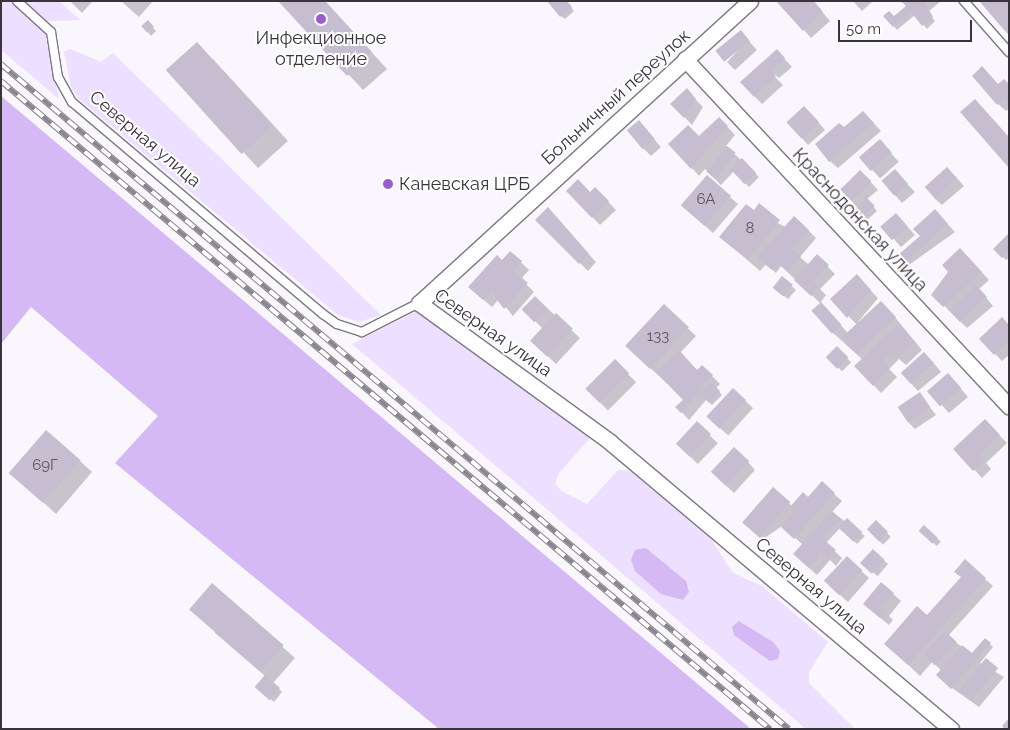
<!DOCTYPE html>
<html>
<head>
<meta charset="utf-8">
<style>
  body { margin:0 }
  #map { position:relative; width:1010px; height:730px; overflow:hidden; background:#faf6fe; font-family:Raleway,sans-serif }
  div>[style] { position:absolute }
  .green>* { inset:0; background:#eddfff }
  .forest>* { inset:0; background:#d4b9f4 }
  .shadow>* { inset:0; background:#0003; transform-origin:0 0 }
  .building>* { inset:0; background:#c6bed0; transform-origin:0 0 }
  .roads { filter:drop-shadow(1px 0 #7e7687) drop-shadow(-1px 0 #7e7687) drop-shadow(0 1px #7e7687) drop-shadow(0 -1px #7e7687) }
  .lane>* { height:8px; margin:-4px; padding:0 4px; transform-origin:4px; border-radius:4px; background:#fff }
  .street>* { height:15px; margin:-7.5px; padding:0 7.5px; transform-origin:7.5px; border-radius:7.5px; background:#fff }
  .rail>* { height:5.5px; margin-top:-2.75px; transform-origin:0; background:repeating-linear-gradient(90deg,#fff 0 11px,#89868d 0 22px); box-sizing:border-box; border-block:1px solid #89868d }
  .dots>* { width:14px; height:14px; translate:-50% -50%; box-sizing:border-box; border:2px solid #fff; border-radius:50% }
  span { translate:-50% -50%; white-space:nowrap; text-align:center; line-height:1.15; -webkit-text-stroke:4px #fff; paint-order:stroke }
  .number-label { font-size:15px; color:#5b5660 }
  .number-label span { -webkit-text-stroke-width:0 }
  .poi-label { font-size:18px; color:#37343b }
  .left { translate:0 -50%; text-align:left }
  .street-label { font-size:18px; color:#37343b }
  .frame { position:absolute; inset:0; border:2px solid #37343b; pointer-events:none }
  .scale { position:absolute; left:838px; top:20px; width:134px; height:22px; box-sizing:border-box; border:2px solid #37343b; border-top:0; padding-left:6px; font-size:15px; line-height:18px; white-space:nowrap; color:#37343b; -webkit-text-stroke:4px #fff; paint-order:stroke }
</style>
</head>
<body>
<div id="map">
  <div class="green">
    <i style="clip-path:polygon(1px 1px,9px 1px,45px 34px,59px 99px,1px 50px)"></i>
    <i style="clip-path:polygon(25px 1px,59px 1px,80px 20px,46px 21px)"></i>
    <i style="clip-path:polygon(70px 49px,101px 62px,113px 53px,381px 315px,359px 322px,338px 315px,79px 99px,71px 87px,64px 52px)"></i>
    <i style="clip-path:polygon(417px 311px,592px 436px,559px 473px,555px 483px,561px 491px,587px 504px,618px 470px,630px 471px,711px 539px,733px 573px,762px 586px,828px 642px,809px 672px,809px 683px,855px 729px,806px 729px,352px 344px)"></i>
  </div>
  <div class="forest">
    <i style="clip-path:polygon(1px 96px,751px 729px,439px 729px,115px 463px,158px 416px,31px 307px,1px 344px)"></i>
    <i style="clip-path:polygon(646px 548px,686px 581px,689px 592px,683px 600px,661px 594px,635px 571px,631px 560px,635px 550px)"></i>
    <i style="clip-path:polygon(739px 621px,773px 642px,780px 651px,778px 659px,770px 661px,734px 635px,732px 627px)"></i>
  </div>
  <div class="shadow">
    <i style="clip-path:polygon(70px 1px,91px 1px,92px 2px,82px 13px)"></i>
    <i style="clip-path:polygon(121px 1px,153px 1px,139px 17px)"></i>
    <i style="clip-path:polygon(280px 1px,325px 1px,387px 69px,363px 90px)"></i>
    <i style="clip-path:polygon(566px 1px,574px 11px,565px 19px,561px 16px)"></i>
    <i style="clip-path:polygon(853px 1px,871px 1px,872px 2px,862px 11px)"></i>
    <i style="clip-path:polygon(903px 1px,941px 1px,928px 12px,935px 21px,927px 29px,915px 15px,897px 30px,885px 16px,894px 18px,907px 7px)"></i>
    <i style="clip-path:polygon(818px 7px,830px 21px,811px 38px,804px 30px)"></i>
    <i style="clip-path:polygon(148px 22px,156px 31px,151px 36px,143px 26px)"></i>
    <i style="clip-path:polygon(748px 40px,757px 50px,735px 70px,727px 62px)"></i>
    <i style="clip-path:polygon(777px 51px,792px 67px,779px 78px,768px 70px,783px 85px,762px 104px,742px 83px)"></i>
    <i style="clip-path:polygon(213px 59px,288px 141px,258px 168px,168px 71px)"></i>
    <i style="clip-path:polygon(1009px 85px,1009px 109px,1006px 111px,998px 104px,998px 86px)"></i>
    <i style="clip-path:polygon(686px 90px,703px 107px,692px 125px,672px 104px)"></i>
    <i style="clip-path:polygon(812px 115px,825px 130px,808px 145px,801px 137px)"></i>
    <i style="clip-path:polygon(719px 118px,735px 135px,726px 146px,759px 177px,749px 187px,734px 171px,721px 185px,705px 169px,699px 176px,692px 168px,699px 138px)"></i>
    <i style="clip-path:polygon(871px 120px,881px 131px,838px 168px,830px 161px,844px 129px)"></i>
    <i style="clip-path:polygon(646px 130px,661px 147px,651px 156px,644px 149px)"></i>
    <i style="left:880px;top:141px;width:28px;height:25px;rotate:48deg"></i>
    <i style="clip-path:polygon(895px 171px,915px 192px,902px 203px,895px 195px)"></i>
    <i style="clip-path:polygon(955px 176px,964px 186px,942px 205px,934px 198px)"></i>
    <i style="clip-path:polygon(868px 179px,878px 190px,867px 199px,877px 211px,867px 220px,841px 188px)"></i>
    <i style="clip-path:polygon(595px 188px,616px 210px,600px 225px,567px 191px,590px 193px)"></i>
    <i style="clip-path:polygon(730px 197px,738px 204px,713px 233px,690px 212px)"></i>
    <i style="clip-path:polygon(548px 209px,596px 262px,588px 271px,537px 220px)"></i>
    <i style="clip-path:polygon(754px 212px,786px 227px,808px 230px,816px 238px,800px 257px,809px 265px,817px 256px,835px 274px,820px 289px,826px 295px,820px 303px,781px 266px,776px 273px,766px 264px,760px 271px,721px 237px)"></i>
    <i style="clip-path:polygon(943px 219px,955px 232px,909px 265px,900px 256px)"></i>
    <i style="clip-path:polygon(904px 223px,915px 235px,901px 247px,883px 227px)"></i>
    <i style="clip-path:polygon(1009px 237px,1009px 258px,1006px 260px,995px 249px)"></i>
    <i style="clip-path:polygon(510px 252px,529px 270px,521px 279px,534px 292px,513px 316px,499px 299px,492px 307px,477px 294px)"></i>
    <i style="clip-path:polygon(968px 257px,989px 280px,979px 289px,993px 306px,967px 328px,933px 295px,945px 284px,942px 280px)"></i>
    <i style="clip-path:polygon(782px 278px,796px 290px,788px 299px,778px 291px)"></i>
    <i style="clip-path:polygon(864px 284px,878px 298px,858px 322px,889px 310px,922px 350px,906px 365px,899px 359px,889px 369px,897px 377px,881px 393px,856px 366px,863px 360px,833px 333px,828px 312px,848px 333px,857px 325px,832px 299px)"></i>
    <i style="clip-path:polygon(535px 297px,580px 338px,556px 364px,539px 348px,543px 329px,523px 309px)"></i>
    <i style="clip-path:polygon(664px 306px,696px 336px,680px 353px,698px 371px,702px 366px,720px 384px,716px 388px,722px 395px,712px 405px,706px 400px,689px 420px,677px 407px,685px 400px,635px 354px)"></i>
    <i style="clip-path:polygon(1009px 326px,1009px 355px,1002px 361px,995px 354px)"></i>
    <i style="left:837px;top:348px;width:20px;height:13px;rotate:45deg"></i>
    <i style="left:615px;top:361px;width:30px;height:40px;rotate:45deg"></i>
    <i style="clip-path:polygon(932px 361px,941px 372px,918px 391px,901px 373px)"></i>
    <i style="clip-path:polygon(956px 383px,968px 397px,949px 413px,929px 391px)"></i>
    <i style="left:733px;top:390px;width:27px;height:37px;rotate:42deg"></i>
    <i style="clip-path:polygon(920px 394px,936px 415px,915px 429px,907px 421px)"></i>
    <i style="clip-path:polygon(985px 421px,1007px 443px,986px 463px,991px 469px,982px 478px,955px 449px)"></i>
    <i style="left:697px;top:423px;width:29px;height:29px;rotate:44deg"></i>
    <i style="clip-path:polygon(80px 461px,92px 472px,56px 514px,11px 473px)"></i>
    <i style="clip-path:polygon(748px 462px,755px 470px,734px 493px,720px 480px)"></i>
    <i style="clip-path:polygon(773px 489px,792px 506px,834px 494px,842px 501px,832px 512px,865px 536px,857px 544px,840px 528px,826px 543px,842px 558px,836px 566px,830px 560px,817px 575px,802px 562px,803px 545px,782px 526px,762px 540px,743px 522px)"></i>
    <i style="left:876px;top:522px;width:21px;height:11px;rotate:45deg"></i>
    <i style="left:924px;top:526px;width:23px;height:6px;rotate:43deg"></i>
    <i style="left:873px;top:551px;width:20px;height:16px;rotate:41deg"></i>
    <i style="clip-path:polygon(847px 558px,869px 578px,848px 602px,834px 590px)"></i>
    <i style="clip-path:polygon(985px 579px,993px 586px,948px 636px,972px 655px,985px 640px,993px 647px,980px 663px,1004px 677px,979px 707px,945px 683px,942px 671px,932px 662px,920px 676px,886px 644px)"></i>
    <i style="clip-path:polygon(881px 583px,901px 601px,889px 616px,893px 620px,889px 625px,872px 611px)"></i>
    <i style="clip-path:polygon(213px 585px,295px 658px,273px 683px,282px 692px,274px 702px,260px 690px,265px 676px,215px 633px)"></i>
    <i style="clip-path:polygon(1009px 718px,1009px 729px,1005px 729px,1002px 726px)"></i>
  </div>
  <div class="building">
    <i style="clip-path:polygon(278px 1px,325px 1px,372px 52px,347px 76px)"></i>
    <i style="clip-path:polygon(547px 1px,567px 1px,572px 7px,560px 17px)"></i>
    <i style="clip-path:polygon(776px 1px,814px 1px,823px 12px,803px 31px)"></i>
    <i style="clip-path:polygon(901px 1px,924px 1px,933px 17px,922px 26px,911px 12px,893px 27px,883px 16px,889px 11px,894px 16px,906px 6px)"></i>
    <i style="clip-path:polygon(979px 1px,1009px 1px,1009px 35px,1005px 31px)"></i>
    <i style="left:148px;top:20px;width:9px;height:9px;rotate:49deg"></i>
    <i style="left:741px;top:30px;width:14px;height:33px;rotate:51deg"></i>
    <i style="left:197px;top:42px;width:113px;height:42px;rotate:48deg"></i>
    <i style="clip-path:polygon(777px 49px,785px 58px,771px 71px,776px 77px,754px 97px,740px 82px)"></i>
    <i style="clip-path:polygon(982px 66px,998px 84px,1004px 79px,1009px 84px,1009px 105px,1004px 99px,997px 105px,972px 76px)"></i>
    <i style="clip-path:polygon(687px 88px,696px 99px,684px 118px,670px 104px)"></i>
    <i style="clip-path:polygon(975px 99px,1009px 137px,1009px 168px,960px 112px)"></i>
    <i style="left:804px;top:106px;width:22px;height:24px;rotate:47deg"></i>
    <i style="clip-path:polygon(863px 111px,874px 123px,829px 162px,815px 144px,839px 123px,844px 127px)"></i>
    <i style="clip-path:polygon(719px 117px,728px 126px,691px 169px,668px 144px,688px 125px,699px 136px)"></i>
    <i style="left:639px;top:120px;width:25px;height:16px;rotate:50deg"></i>
    <i style="left:880px;top:139px;width:18px;height:28px;rotate:49deg"></i>
    <i style="left:727px;top:146px;width:11px;height:33px;rotate:38deg"></i>
    <i style="left:742px;top:158px;width:21px;height:16px;rotate:47deg"></i>
    <i style="left:947px;top:167px;width:15px;height:30px;rotate:48deg"></i>
    <i style="left:895px;top:169px;width:20px;height:18px;rotate:49deg"></i>
    <i style="left:860px;top:170px;width:16px;height:28px;rotate:45deg"></i>
    <i style="left:707px;top:175px;width:32px;height:40px;rotate:41deg"></i>
    <i style="clip-path:polygon(578px 179px,590px 192px,595px 187px,609px 201px,592px 218px,566px 191px)"></i>
    <i style="left:867px;top:198px;width:11px;height:17px;rotate:45deg"></i>
    <i style="clip-path:polygon(759px 203px,780px 220px,748px 260px,719px 237px,746px 204px,754px 210px)"></i>
    <i style="clip-path:polygon(548px 207px,589px 254px,579px 264px,535px 220px)"></i>
    <i style="clip-path:polygon(935px 209px,948px 224px,905px 263px,898px 255px,920px 236px,913px 229px)"></i>
    <i style="left:896px;top:213px;width:18px;height:21px;rotate:49deg"></i>
    <i style="clip-path:polygon(794px 216px,809px 230px,792px 249px,801px 256px,788px 272px,778px 263px,772px 270px,757px 258px)"></i>
    <i style="clip-path:polygon(1009px 233px,1009px 251px,1002px 258px,993px 249px)"></i>
    <i style="clip-path:polygon(960px 248px,982px 272px,943px 307px,931px 295px,948px 272px,942px 265px)"></i>
    <i style="clip-path:polygon(510px 251px,522px 261px,514px 271px,528px 283px,504px 309px,491px 292px,483px 300px,468px 287px,497px 255px,502px 260px)"></i>
    <i style="clip-path:polygon(817px 254px,829px 265px,813px 281px,819px 287px,811px 296px,794px 280px)"></i>
    <i style="clip-path:polygon(857px 274px,871px 290px,847px 318px,830px 299px)"></i>
    <i style="left:782px;top:276px;width:14px;height:15px;rotate:39deg"></i>
    <i style="left:976px;top:285px;width:16px;height:37px;rotate:47deg"></i>
    <i style="left:535px;top:296px;width:18px;height:19px;rotate:45deg"></i>
    <i style="left:881px;top:301px;width:22px;height:54px;rotate:47deg"></i>
    <i style="left:821px;top:302px;width:31px;height:13px;rotate:48deg"></i>
    <i style="left:664px;top:304px;width:34px;height:57px;rotate:43deg"></i>
    <i style="left:556px;top:313px;width:23px;height:38px;rotate:43deg"></i>
    <i style="clip-path:polygon(1002px 317px,1009px 325px,1009px 340px,994px 355px,979px 339px)"></i>
    <i style="clip-path:polygon(899px 324px,915px 342px,897px 358px,891px 352px,882px 360px,890px 368px,873px 386px,854px 366px)"></i>
    <i style="left:837px;top:346px;width:16px;height:16px;rotate:45deg"></i>
    <i style="clip-path:polygon(679px 350px,697px 370px,702px 365px,713px 375px,681px 413px,675px 407px,683px 400px,656px 372px)"></i>
    <i style="left:924px;top:352px;width:15px;height:31px;rotate:48deg"></i>
    <i style="left:615px;top:359px;width:20px;height:42px;rotate:45deg"></i>
    <i style="left:948px;top:373px;width:20px;height:28px;rotate:49deg"></i>
    <i style="left:711px;top:382px;width:13px;height:16px;rotate:45deg"></i>
    <i style="left:733px;top:388px;width:18px;height:39px;rotate:43deg"></i>
    <i style="left:920px;top:392px;width:18px;height:27px;rotate:56deg"></i>
    <i style="clip-path:polygon(985px 419px,1000px 435px,979px 454px,985px 461px,973px 471px,953px 449px)"></i>
    <i style="left:697px;top:421px;width:19px;height:31px;rotate:43deg"></i>
    <i style="left:46px;top:430px;width:46px;height:57px;rotate:41deg"></i>
    <i style="left:734px;top:447px;width:21px;height:34px;rotate:43deg"></i>
    <i style="clip-path:polygon(822px 481px,835px 493px,794px 539px,781px 527px,794px 511px,790px 507px,803px 492px,808px 497px)"></i>
    <i style="left:773px;top:487px;width:23px;height:47px;rotate:41deg"></i>
    <i style="clip-path:polygon(832px 511px,841px 519px,823px 539px,836px 550px,827px 559px,821px 554px,809px 568px,793px 554px)"></i>
    <i style="left:847px;top:518px;width:21px;height:13px;rotate:43deg"></i>
    <i style="left:876px;top:520px;width:17px;height:13px;rotate:45deg"></i>
    <i style="left:924px;top:525px;width:19px;height:8px;rotate:43deg"></i>
    <i style="left:873px;top:549px;width:16px;height:19px;rotate:43deg"></i>
    <i style="left:847px;top:556px;width:21px;height:34px;rotate:43deg"></i>
    <i style="clip-path:polygon(965px 559px,986px 578px,908px 665px,884px 644px,917px 606px,927px 615px,961px 577px,954px 572px)"></i>
    <i style="clip-path:polygon(881px 582px,894px 593px,882px 608px,886px 611px,880px 618px,863px 604px)"></i>
    <i style="left:212px;top:583px;width:95px;height:35px;rotate:41deg"></i>
    <i style="left:945px;top:631px;width:16px;height:32px;rotate:43deg"></i>
    <i style="clip-path:polygon(985px 638px,991px 643px,951px 689px,936px 675px,962px 645px,972px 653px)"></i>
    <i style="left:986px;top:658px;width:16px;height:42px;rotate:40deg"></i>
    <i style="left:265px;top:675px;width:20px;height:16px;rotate:41deg"></i>
  </div>
  <div class="roads">
    <div class="lane">
      <i style="left:17px;top:1px;width:46px;rotate:42.4deg"></i>
      <i style="left:51px;top:32px;width:46px;rotate:81.2deg"></i>
      <i style="left:58px;top:77px;width:29px;rotate:61deg"></i>
      <i style="left:72px;top:102px;width:329px;rotate:40.2deg"></i>
      <i style="left:323px;top:314px;width:17px;rotate:36deg"></i>
      <i style="left:337px;top:324px;width:26px;rotate:18deg"></i>
      <i style="left:362px;top:332px;width:64px;rotate:-27deg"></i>
      <i style="left:964px;top:1px;width:68px;rotate:48.6deg"></i>
    </div>
    <div class="street">
      <i style="left:750px;top:1px;width:448px;rotate:137.6deg"></i>
      <i style="left:419px;top:303px;width:236px;rotate:36deg"></i>
      <i style="left:610px;top:442px;width:446px;rotate:40.1deg"></i>
      <i style="left:685px;top:59px;width:475px;rotate:47deg"></i>
    </div>
  </div>
  <div class="rail">
    <i style="left:1px;top:64px;width:1031px;rotate:40.16deg"></i>
    <i style="left:1px;top:81px;width:1006px;rotate:40.12deg"></i>
  </div>
  <div class="dots">
    <i style="left:321px;top:19px;background:#9a5cd3"></i>
    <i style="left:388px;top:184px;background:#9a5cd3"></i>
  </div>
  <div class="number-label">
    <span style="left:706px;top:200px">6А</span>
    <span style="left:750px;top:229px">8</span>
    <span style="left:658px;top:337px">133</span>
    <span style="left:45px;top:466px">69Г</span>
  </div>
  <div class="poi-label">
    <span style="left:321px;top:49px">Инфекционное<br>отделение</span>
    <span class="left" style="left:399px;top:184px">Каневская ЦРБ</span>
  </div>
  <div class="street-label">
    <span style="left:616px;top:97px;rotate:-42deg">Больничный переулок</span>
    <span style="left:145px;top:139px;rotate:40deg">Северная улица</span>
    <span style="left:860px;top:220px;rotate:47deg">Краснодонская улица</span>
    <span style="left:493px;top:333px;rotate:35deg">Северная улица</span>
    <span style="left:811px;top:586px;rotate:40deg">Северная улица</span>
  </div>
  <div class="frame"></div>
  <div class="scale">50 m</div>
</div>
</body>
</html>
